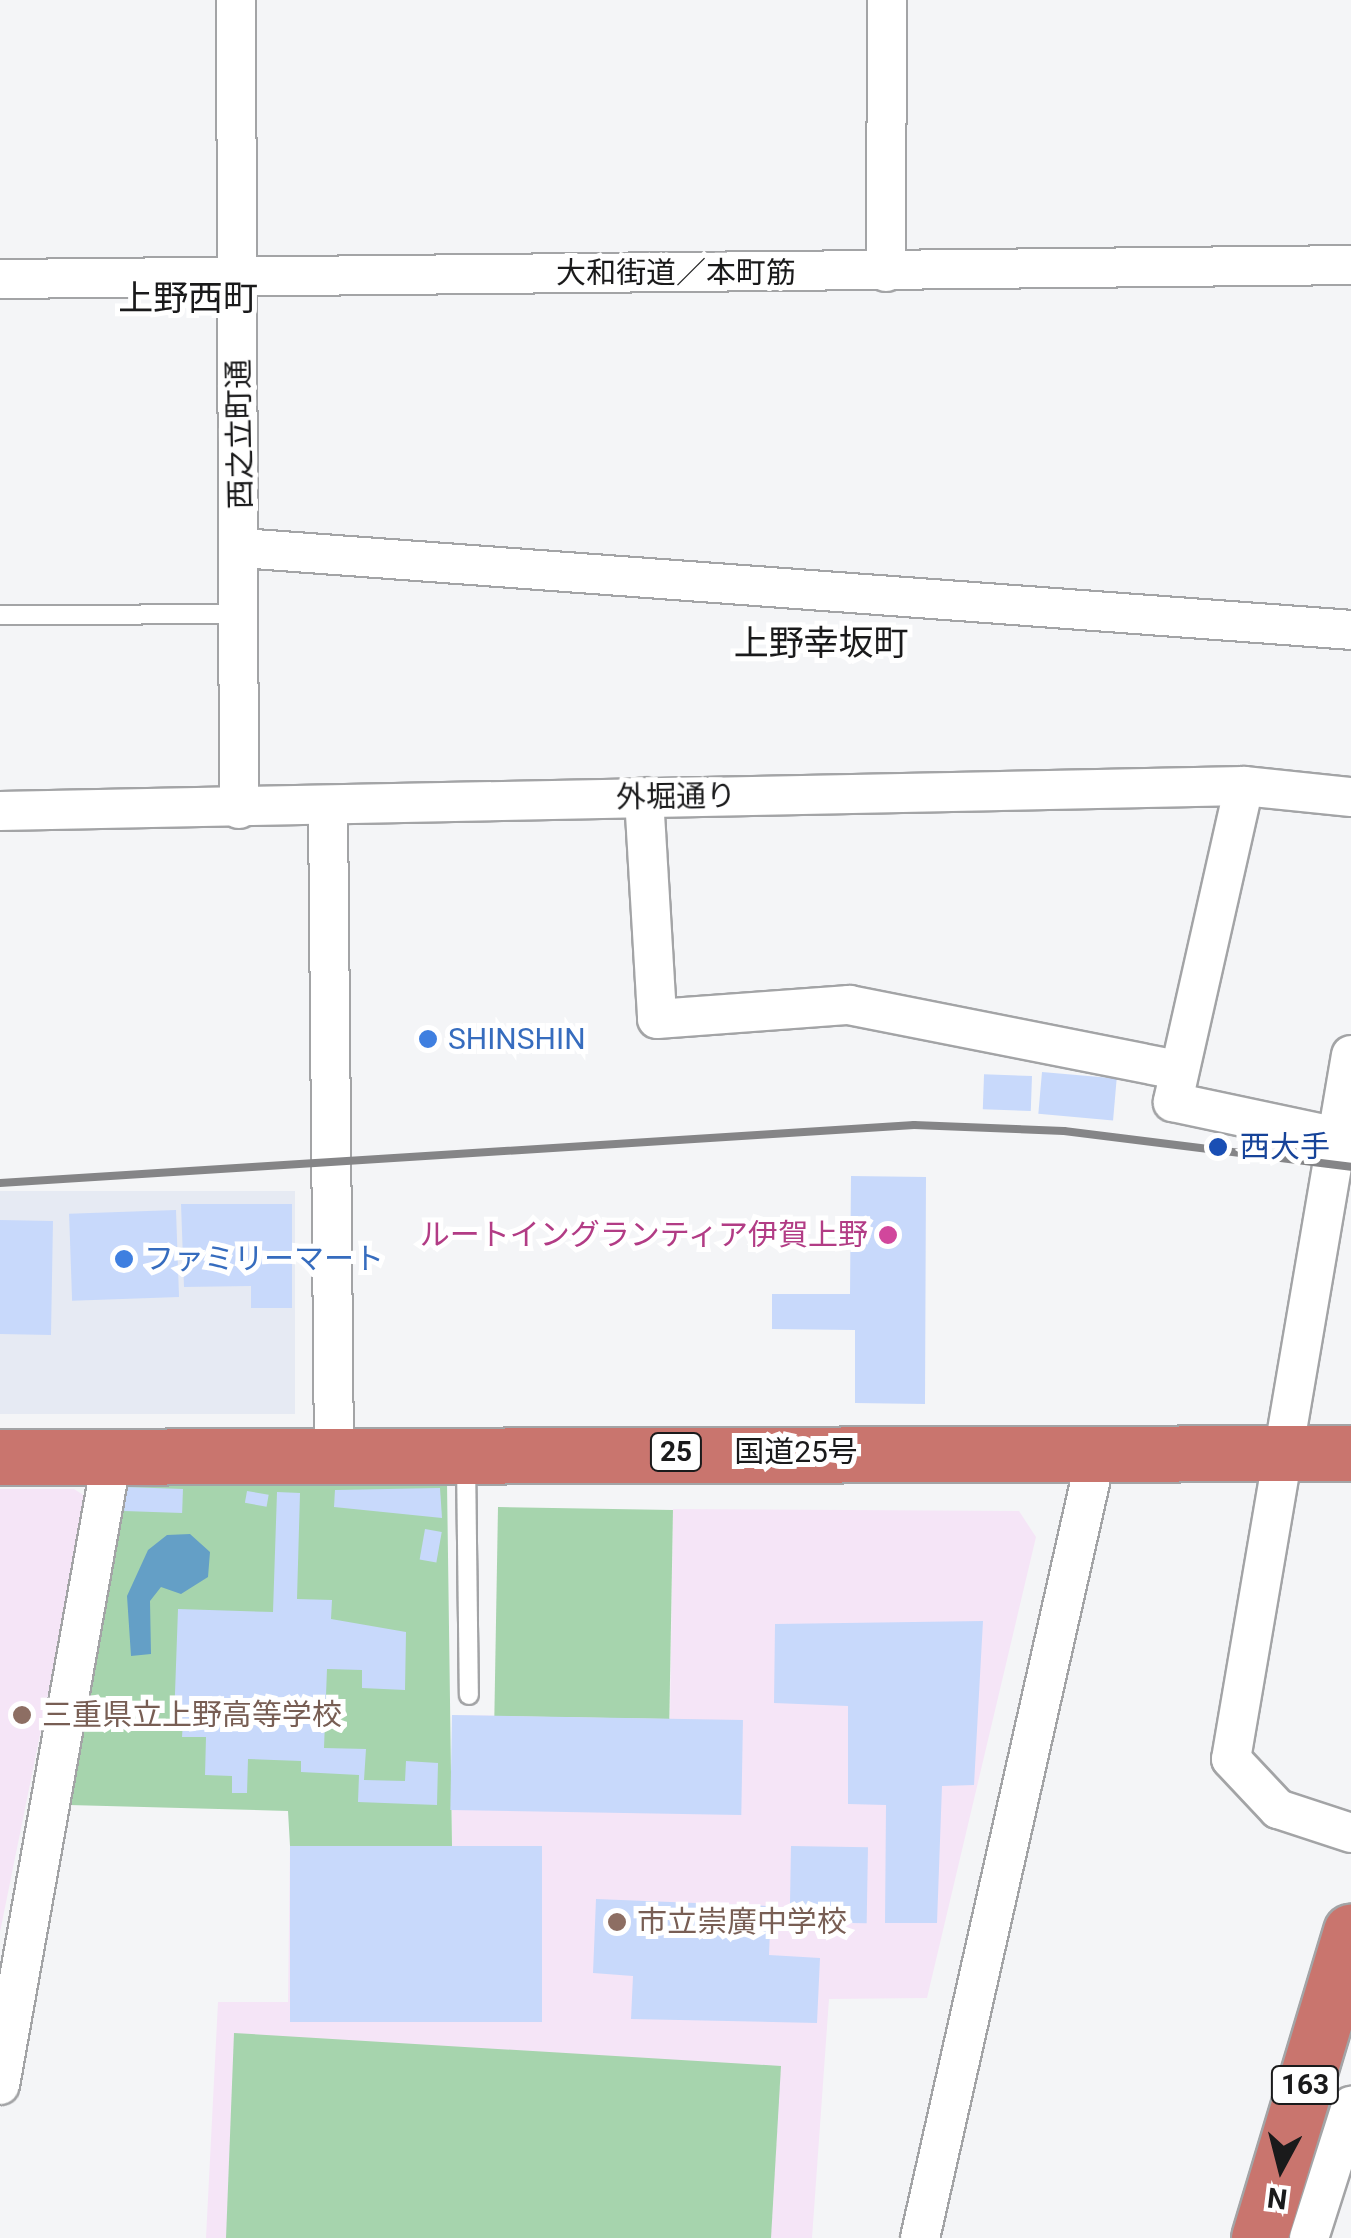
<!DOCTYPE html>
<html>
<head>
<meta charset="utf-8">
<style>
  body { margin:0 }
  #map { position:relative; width:1351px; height:2238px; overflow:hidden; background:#f4f5f7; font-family:Roboto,"Noto Sans JP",sans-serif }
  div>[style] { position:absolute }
  .built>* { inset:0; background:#e6eaf3; transform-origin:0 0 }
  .education>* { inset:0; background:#f5e5f7 }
  .green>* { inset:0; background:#a6d4ad; transform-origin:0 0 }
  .water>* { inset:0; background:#649fc6 }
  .building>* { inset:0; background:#c8d9fb; transform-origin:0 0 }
  .roads { filter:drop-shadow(2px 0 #a3a4a6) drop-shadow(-2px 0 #a3a4a6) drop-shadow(0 2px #a3a4a6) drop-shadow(0 -2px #a3a4a6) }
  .lane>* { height:18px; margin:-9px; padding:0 9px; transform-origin:9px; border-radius:9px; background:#fff }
  .street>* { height:38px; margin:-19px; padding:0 19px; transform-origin:19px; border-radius:19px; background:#fff }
  .highway>* { height:55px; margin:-27.5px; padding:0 27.5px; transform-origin:27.5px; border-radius:27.5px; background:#c9756e }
  .rail>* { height:8px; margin:-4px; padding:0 4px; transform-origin:4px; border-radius:4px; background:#858587 }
  .dots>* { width:28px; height:28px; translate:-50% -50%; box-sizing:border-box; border:5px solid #fff; border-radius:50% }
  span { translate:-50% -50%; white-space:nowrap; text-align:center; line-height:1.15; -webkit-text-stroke:10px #fff; paint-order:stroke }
  .shield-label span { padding:2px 8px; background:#fff; border:2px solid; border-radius:8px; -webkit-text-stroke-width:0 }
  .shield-label { font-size:28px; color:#1a1a1b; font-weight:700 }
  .street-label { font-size:30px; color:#1a1a1b }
  .shop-label { font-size:30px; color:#366cbe }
  .left { translate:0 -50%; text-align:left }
  .transit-label { font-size:30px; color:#164399 }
  .hotel-label { font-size:30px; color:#b23c85 }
  .right { translate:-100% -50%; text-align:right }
  .education-label { font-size:30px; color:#785e54 }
  .quarter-label { font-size:35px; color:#1a1a1b }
  .north { position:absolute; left:1231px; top:2118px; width:100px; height:100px; -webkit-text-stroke:8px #fff; paint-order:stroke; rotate:187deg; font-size:28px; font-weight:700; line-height:40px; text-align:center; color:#1a1a1b }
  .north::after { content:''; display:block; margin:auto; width:35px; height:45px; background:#1a1a1b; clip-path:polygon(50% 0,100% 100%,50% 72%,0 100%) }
</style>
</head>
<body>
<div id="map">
  <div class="built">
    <i style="left:295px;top:1191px;width:223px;height:295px;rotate:90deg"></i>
  </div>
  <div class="education">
    <i style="clip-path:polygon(0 1489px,74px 1489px,88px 1498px,0 1932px)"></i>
    <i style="clip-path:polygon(673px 1509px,1019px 1511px,1036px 1537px,927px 1998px,829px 1999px,812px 2238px,206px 2238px,218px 2002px,288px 2002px,290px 1846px,452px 1845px,452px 1715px,670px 1718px)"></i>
  </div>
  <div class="green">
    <i style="clip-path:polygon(447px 1482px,452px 1846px,290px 1846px,288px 1811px,69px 1805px,122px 1486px)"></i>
    <i style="left:498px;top:1507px;width:175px;height:209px;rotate:1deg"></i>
    <i style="clip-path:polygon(234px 2033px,781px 2066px,771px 2238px,226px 2238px)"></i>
  </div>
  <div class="water">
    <i style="clip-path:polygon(190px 1534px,210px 1552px,208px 1577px,181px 1594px,161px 1587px,150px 1601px,151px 1654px,131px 1656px,127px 1596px,148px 1550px,167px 1535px)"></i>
  </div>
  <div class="building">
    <i style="left:1042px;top:1072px;width:75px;height:42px;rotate:5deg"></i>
    <i style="left:1032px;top:1076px;width:35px;height:48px;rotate:92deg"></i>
    <i style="clip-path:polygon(851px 1176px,926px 1177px,925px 1404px,855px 1403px,855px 1330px,772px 1329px,772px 1294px,850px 1294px)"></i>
    <i style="clip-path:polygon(181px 1204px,292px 1204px,292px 1308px,251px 1308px,251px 1286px,184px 1287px)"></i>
    <i style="left:176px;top:1210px;width:87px;height:107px;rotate:88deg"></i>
    <i style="left:0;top:1220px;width:53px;height:114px;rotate:1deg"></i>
    <i style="left:125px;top:1487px;width:58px;height:24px;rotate:2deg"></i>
    <i style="clip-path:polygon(440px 1488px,442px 1518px,334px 1507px,335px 1490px)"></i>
    <i style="left:247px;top:1491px;width:22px;height:12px;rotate:10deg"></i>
    <i style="clip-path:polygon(277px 1492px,300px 1493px,297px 1599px,332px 1600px,331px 1619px,406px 1632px,405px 1690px,362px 1688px,362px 1670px,327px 1669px,324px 1748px,366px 1749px,364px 1780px,405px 1781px,406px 1761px,438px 1763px,437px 1805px,358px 1802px,359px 1775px,301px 1772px,301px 1761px,248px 1759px,247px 1793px,232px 1793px,232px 1776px,205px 1775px,206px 1737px,182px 1737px,183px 1721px,174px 1721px,178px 1609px,273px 1612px)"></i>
    <i style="left:425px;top:1529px;width:17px;height:31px;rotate:10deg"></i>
    <i style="clip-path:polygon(983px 1621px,974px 1785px,942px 1786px,937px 1923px,885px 1923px,886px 1805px,848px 1804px,848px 1706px,774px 1703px,775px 1624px)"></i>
    <i style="left:452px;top:1715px;width:291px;height:95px;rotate:1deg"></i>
    <i style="left:290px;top:1846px;width:252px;height:176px"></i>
    <i style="left:791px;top:1846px;width:77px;height:76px;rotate:1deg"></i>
    <i style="clip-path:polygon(596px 1899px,771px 1906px,769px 1955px,820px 1958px,817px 2023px,631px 2019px,633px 1976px,593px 1973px)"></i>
  </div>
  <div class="roads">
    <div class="lane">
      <i style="left:0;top:615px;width:239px;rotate:-0.2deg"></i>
      <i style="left:466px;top:1460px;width:235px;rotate:89.3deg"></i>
    </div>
    <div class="street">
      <i style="left:236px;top:0;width:809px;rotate:89.79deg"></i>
      <i style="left:886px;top:272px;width:272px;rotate:-89.8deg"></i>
      <i style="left:0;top:279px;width:1351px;rotate:-0.59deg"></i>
      <i style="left:241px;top:548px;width:1113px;rotate:4.22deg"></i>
      <i style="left:1244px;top:786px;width:324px;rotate:102.7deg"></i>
      <i style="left:1173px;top:1102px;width:168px;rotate:12deg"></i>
      <i style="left:644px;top:797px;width:222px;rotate:86.6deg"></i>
      <i style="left:657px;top:1019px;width:193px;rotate:-4.2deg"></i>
      <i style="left:849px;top:1005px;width:333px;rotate:11.2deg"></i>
      <i style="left:328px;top:807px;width:646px;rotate:89.47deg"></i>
      <i style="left:0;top:811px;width:1244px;rotate:-1.15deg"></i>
      <i style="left:1244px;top:786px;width:108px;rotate:5.9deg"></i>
      <i style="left:1351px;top:1055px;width:714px;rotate:99.67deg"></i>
      <i style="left:1231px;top:1759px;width:69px;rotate:46.8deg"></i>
      <i style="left:1278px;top:1809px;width:77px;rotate:18.2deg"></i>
      <i style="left:0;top:2085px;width:639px;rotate:-79.9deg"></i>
      <i style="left:920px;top:2238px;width:807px;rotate:-77.32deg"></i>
      <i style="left:1309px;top:2238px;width:139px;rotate:-72.3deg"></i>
    </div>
    <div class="highway">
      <i style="left:0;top:1457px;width:1351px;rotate:-0.17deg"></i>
      <i style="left:1259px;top:2238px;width:320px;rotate:-73.3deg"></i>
    </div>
  </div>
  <div class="rail">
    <i style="left:0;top:1183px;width:916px;rotate:-3.63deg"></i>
    <i style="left:914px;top:1125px;width:150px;rotate:2.3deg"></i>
    <i style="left:1064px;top:1131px;width:289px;rotate:7.1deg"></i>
  </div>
  <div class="dots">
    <i style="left:428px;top:1039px;background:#3f7fe0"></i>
    <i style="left:1218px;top:1147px;background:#1a4fb4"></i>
    <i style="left:888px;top:1235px;background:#d1479c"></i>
    <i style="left:124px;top:1259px;background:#3f7fe0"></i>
    <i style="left:22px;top:1715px;background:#8d6e63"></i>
    <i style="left:617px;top:1922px;background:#8d6e63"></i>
  </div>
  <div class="shield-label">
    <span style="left:676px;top:1452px">25</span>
    <span style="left:1305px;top:2085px">163</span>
  </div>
  <div class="street-label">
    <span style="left:676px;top:273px">大和街道／本町筋</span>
    <span style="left:240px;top:434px;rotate:-91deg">西之立町通</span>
    <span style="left:676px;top:797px;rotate:-1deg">外堀通り</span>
    <span style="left:796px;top:1452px">国道25号</span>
  </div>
  <div class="shop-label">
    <span class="left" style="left:448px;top:1039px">SHINSHIN</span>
    <span class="left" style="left:144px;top:1259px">ファミリーマート</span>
  </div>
  <div class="transit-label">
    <span class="left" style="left:1240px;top:1147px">西大手</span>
  </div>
  <div class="hotel-label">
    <span class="right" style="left:868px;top:1235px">ルートイングランティア伊賀上野</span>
  </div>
  <div class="education-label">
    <span class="left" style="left:42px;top:1715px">三重県立上野高等学校</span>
    <span class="left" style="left:637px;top:1922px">市立崇廣中学校</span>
  </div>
  <div class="quarter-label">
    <span style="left:188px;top:299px">上野西町</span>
    <span style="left:821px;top:644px">上野幸坂町</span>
  </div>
  <div class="north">N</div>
</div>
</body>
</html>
